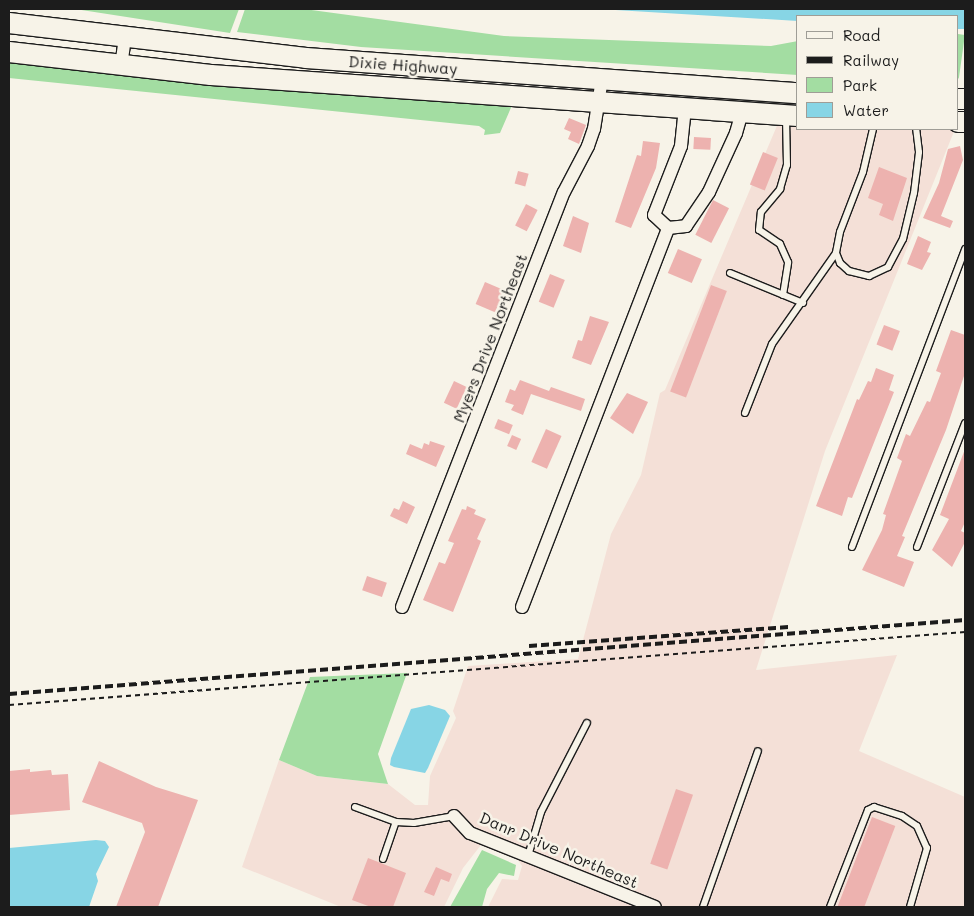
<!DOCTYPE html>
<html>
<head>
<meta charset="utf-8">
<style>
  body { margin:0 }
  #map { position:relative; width:974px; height:916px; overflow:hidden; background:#f7f3e8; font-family:Mali,sans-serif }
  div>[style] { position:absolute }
  .built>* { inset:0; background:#f4e0d7 }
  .green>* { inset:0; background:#a3dda2; transform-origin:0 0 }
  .water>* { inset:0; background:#87d5e5 }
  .building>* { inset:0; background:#edb2af; transform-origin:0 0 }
  .path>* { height:2px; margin-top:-1px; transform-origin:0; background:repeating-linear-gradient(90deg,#1c1c1c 0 5px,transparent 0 9px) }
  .roads { filter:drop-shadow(1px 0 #1c1c1c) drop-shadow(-1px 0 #1c1c1c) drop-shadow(0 1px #1c1c1c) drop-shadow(0 -1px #1c1c1c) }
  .service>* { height:6px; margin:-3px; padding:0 3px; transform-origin:3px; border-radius:3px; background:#f7f3e8 }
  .minor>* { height:12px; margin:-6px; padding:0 6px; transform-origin:6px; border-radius:6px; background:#f7f3e8 }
  .primary>* { height:20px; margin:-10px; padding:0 10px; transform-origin:10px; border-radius:10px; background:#f7f3e8 }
  .rail>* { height:4px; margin-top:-2px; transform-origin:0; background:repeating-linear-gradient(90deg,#1c1c1c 0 8px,transparent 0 12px) }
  span { translate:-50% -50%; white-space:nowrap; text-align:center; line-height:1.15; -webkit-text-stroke:5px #f7f3e8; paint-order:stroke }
  .street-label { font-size:16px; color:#1c1c1c }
  .frame { position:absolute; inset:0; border:10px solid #1c1c1c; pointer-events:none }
  .legend { position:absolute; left:796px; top:15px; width:162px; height:115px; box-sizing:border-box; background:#f7f3e8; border:1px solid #9f9d96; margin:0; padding:6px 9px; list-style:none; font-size:15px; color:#1c1c1c }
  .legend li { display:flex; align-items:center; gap:10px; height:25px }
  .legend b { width:25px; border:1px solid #9f9d96 }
</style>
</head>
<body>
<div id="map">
  <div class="built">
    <i style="clip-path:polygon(779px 121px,798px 122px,798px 129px,955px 129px,825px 451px,756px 670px,897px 655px,859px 751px,965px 797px,965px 907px,488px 907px,502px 879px,518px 880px,522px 866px,518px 860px,481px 845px,463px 868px,444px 907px,341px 907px,242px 867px,279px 760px,317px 776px,388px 784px,415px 805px,428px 805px,430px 776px,456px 718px,453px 711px,468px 666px,578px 659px,611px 534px,641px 475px,660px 393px,665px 390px)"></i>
  </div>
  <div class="green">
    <i style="clip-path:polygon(75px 9px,239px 9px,230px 33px)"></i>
    <i style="clip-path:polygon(245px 9px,304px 9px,504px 36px,771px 46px,798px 41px,798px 75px,361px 47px,237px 32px)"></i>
    <i style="left:958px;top:34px;width:7px;height:44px;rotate:8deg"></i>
    <i style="clip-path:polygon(9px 59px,513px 103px,500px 133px,484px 135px,485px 130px,479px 126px,9px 78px)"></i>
    <i style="clip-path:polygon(407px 673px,378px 754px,388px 784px,317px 776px,279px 760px,310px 677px)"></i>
    <i style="clip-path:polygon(482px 850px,516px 865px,514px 876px,499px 873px,487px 889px,482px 907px,450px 907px)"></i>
  </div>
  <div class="water">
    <i style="clip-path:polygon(599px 9px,965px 9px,965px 29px,958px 29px,958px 16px,798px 16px,798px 21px)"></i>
    <i style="clip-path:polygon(429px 705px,445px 710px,450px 716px,428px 768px,425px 773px,394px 767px,390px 765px,391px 758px,411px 709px)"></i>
    <i style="clip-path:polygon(96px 840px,105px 841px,109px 847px,96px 874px,98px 881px,89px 907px,9px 907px,9px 848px)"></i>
  </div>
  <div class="building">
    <i style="clip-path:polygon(569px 118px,586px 125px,579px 144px,568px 139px,571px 132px,564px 129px)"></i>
    <i style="left:694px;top:137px;width:17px;height:12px;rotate:3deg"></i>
    <i style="clip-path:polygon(643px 141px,660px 143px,656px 168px,631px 228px,615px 222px,637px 155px,641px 156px)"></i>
    <i style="clip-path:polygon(960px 146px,963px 160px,941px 216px,953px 221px,950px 228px,923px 218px,939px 183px,948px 149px)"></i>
    <i style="left:763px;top:152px;width:16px;height:35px;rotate:22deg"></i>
    <i style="clip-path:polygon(879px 167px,907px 178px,893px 221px,879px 215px,883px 204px,868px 198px)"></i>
    <i style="left:518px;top:171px;width:11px;height:13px;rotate:15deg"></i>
    <i style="left:713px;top:200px;width:18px;height:39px;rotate:27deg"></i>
    <i style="left:526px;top:204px;width:13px;height:24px;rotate:27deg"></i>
    <i style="clip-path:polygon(573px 216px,589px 223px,581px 253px,563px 246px)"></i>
    <i style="clip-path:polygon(918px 236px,931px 242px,927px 252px,931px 253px,922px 270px,907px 264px)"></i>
    <i style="left:678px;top:249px;width:26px;height:26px;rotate:23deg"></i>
    <i style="left:550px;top:274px;width:16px;height:30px;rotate:22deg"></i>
    <i style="left:485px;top:282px;width:21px;height:24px;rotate:23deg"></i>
    <i style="left:711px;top:285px;width:17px;height:114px;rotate:21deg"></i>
    <i style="clip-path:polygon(590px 316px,609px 322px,591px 365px,572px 358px,578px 340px,582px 341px)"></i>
    <i style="left:884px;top:325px;width:17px;height:21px;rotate:21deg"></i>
    <i style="clip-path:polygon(951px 330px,965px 335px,965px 373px,946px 430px,902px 536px,905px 537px,897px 556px,914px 562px,904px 587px,862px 570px,882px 530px,886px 515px,883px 514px,902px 461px,897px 458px,906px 434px,910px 436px,927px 401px,930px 402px,941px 373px,936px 371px)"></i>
    <i style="clip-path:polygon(876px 368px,894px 375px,889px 390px,894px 392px,852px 498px,848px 497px,842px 516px,816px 506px,857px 399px,859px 400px,868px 381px,871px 382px)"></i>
    <i style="clip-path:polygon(520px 380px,549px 391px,551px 387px,585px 399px,581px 411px,531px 394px,523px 415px,511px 410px,514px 405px,505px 402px,510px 389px,515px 391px)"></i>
    <i style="left:454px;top:381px;width:14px;height:24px;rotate:25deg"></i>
    <i style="clip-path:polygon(627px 393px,648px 402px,633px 434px,610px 418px)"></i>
    <i style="left:498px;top:419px;width:16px;height:10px;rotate:22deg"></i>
    <i style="left:546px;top:429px;width:17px;height:36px;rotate:24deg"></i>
    <i style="left:512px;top:435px;width:10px;height:12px;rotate:24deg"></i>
    <i style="clip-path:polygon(430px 441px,445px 446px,436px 467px,406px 454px,410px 444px,422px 449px,424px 443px,429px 445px)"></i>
    <i style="clip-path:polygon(965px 449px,965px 522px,961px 531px,965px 533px,965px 542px,952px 567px,932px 550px,949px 519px,940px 515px)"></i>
    <i style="clip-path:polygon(403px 501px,415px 507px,407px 524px,390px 516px,394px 508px,399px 510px)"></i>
    <i style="clip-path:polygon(467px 506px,476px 510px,474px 514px,486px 519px,477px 539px,481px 541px,453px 612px,423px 600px,439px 562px,445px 564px,454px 543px,448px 541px,462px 509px,466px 510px)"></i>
    <i style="left:367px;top:576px;width:21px;height:15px;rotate:19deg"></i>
    <i style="clip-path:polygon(99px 761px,156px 787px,198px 800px,158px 907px,116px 907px,145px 832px,142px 823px,82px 802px)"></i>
    <i style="clip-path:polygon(30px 769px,30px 772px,51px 770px,52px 775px,68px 774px,70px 810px,9px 815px,9px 771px)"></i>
    <i style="left:676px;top:789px;width:18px;height:79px;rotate:19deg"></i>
    <i style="left:872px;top:817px;width:25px;height:96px;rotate:21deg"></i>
    <i style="clip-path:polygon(368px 858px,406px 873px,393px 907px,371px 907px,352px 900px)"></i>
    <i style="clip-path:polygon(436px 867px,452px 874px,449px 882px,441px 879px,434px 896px,424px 892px)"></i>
  </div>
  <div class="path">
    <i style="left:9px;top:705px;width:959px;rotate:-4.37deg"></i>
  </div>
  <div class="roads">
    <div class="service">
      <i style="left:873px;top:129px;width:44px;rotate:103.1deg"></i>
      <i style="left:863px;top:172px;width:64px;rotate:111deg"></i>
      <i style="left:840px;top:232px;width:21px;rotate:101deg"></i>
      <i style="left:836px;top:253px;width:11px;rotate:68deg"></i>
      <i style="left:840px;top:263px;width:12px;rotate:42deg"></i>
      <i style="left:849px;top:271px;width:21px;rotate:14deg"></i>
      <i style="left:869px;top:276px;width:21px;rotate:-25deg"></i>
      <i style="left:888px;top:267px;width:32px;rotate:-62deg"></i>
      <i style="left:903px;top:239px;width:47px;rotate:-76.6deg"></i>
      <i style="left:914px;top:193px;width:41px;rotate:-83deg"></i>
      <i style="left:919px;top:152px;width:23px;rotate:-97deg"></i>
      <i style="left:730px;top:273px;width:79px;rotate:22.3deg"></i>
      <i style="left:783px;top:295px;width:33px;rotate:-81deg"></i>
      <i style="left:788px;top:262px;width:20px;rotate:-114deg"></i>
      <i style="left:780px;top:244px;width:25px;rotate:-146deg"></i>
      <i style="left:759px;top:230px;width:18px;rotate:-84deg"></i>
      <i style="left:761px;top:212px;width:30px;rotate:-50deg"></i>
      <i style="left:780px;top:189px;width:25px;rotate:-74deg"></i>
      <i style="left:787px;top:165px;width:49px;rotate:-91.2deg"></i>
      <i style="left:745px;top:413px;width:74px;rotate:-68.6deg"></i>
      <i style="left:772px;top:344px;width:111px;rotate:-54.9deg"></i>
      <i style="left:852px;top:547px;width:319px;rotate:-69.2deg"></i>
      <i style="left:917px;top:547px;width:133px;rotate:-68.8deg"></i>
      <i style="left:355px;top:807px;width:44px;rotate:20.1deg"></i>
      <i style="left:396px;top:822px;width:18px;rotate:3deg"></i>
      <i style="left:414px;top:823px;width:41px;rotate:-9.9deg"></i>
      <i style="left:528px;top:856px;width:46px;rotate:-73.5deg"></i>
      <i style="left:541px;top:812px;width:100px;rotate:-62.7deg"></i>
      <i style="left:383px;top:859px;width:39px;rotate:-71deg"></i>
      <i style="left:703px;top:907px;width:165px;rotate:-70.6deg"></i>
      <i style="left:830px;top:907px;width:104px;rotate:-68.6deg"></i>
      <i style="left:868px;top:810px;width:7px;rotate:-27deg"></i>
      <i style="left:874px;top:807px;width:29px;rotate:18deg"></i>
      <i style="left:902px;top:816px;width:18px;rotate:34deg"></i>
      <i style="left:917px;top:826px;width:24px;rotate:66deg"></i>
      <i style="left:927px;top:848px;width:61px;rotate:106.1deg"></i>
    </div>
    <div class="minor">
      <i style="left:121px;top:66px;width:30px;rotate:-82deg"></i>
      <i style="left:668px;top:228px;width:18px;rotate:-6deg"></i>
      <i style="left:686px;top:226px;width:41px;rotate:-55.9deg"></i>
      <i style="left:709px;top:192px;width:65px;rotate:-65.4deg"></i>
      <i style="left:736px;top:133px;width:22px;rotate:-74deg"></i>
      <i style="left:402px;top:607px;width:445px;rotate:-68.7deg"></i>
      <i style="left:564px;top:192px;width:52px;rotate:-62.4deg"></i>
      <i style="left:588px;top:146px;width:18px;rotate:-71deg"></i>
      <i style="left:594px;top:129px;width:51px;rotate:-80.9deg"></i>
      <i style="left:522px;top:607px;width:406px;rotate:-68.9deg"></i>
      <i style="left:668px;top:228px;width:19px;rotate:-137deg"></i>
      <i style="left:654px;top:215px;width:74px;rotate:-68.6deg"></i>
      <i style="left:681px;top:146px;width:37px;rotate:-84deg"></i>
      <i style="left:454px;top:816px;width:23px;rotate:47deg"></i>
      <i style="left:470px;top:833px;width:199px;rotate:21.8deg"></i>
    </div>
    <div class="primary">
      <i style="left:9px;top:23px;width:299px;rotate:6.7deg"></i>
      <i style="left:306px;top:58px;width:493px;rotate:4.1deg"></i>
      <i style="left:9px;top:52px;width:203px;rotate:6.5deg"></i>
      <i style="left:211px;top:75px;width:588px;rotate:4deg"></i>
      <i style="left:958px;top:99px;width:7px"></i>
      <i style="left:958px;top:122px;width:7px"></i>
    </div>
  </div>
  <div class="rail">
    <i style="left:529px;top:646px;width:260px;rotate:-4.2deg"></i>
    <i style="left:9px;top:694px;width:959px;rotate:-4.43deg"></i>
  </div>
  <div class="street-label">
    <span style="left:403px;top:65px;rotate:4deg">Dixie Highway</span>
    <span style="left:490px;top:338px;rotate:-69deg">Myers Drive Northeast</span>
    <span style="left:559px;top:850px;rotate:23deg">Danr Drive Northeast</span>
  </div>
  <div class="frame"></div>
  <ul class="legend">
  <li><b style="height:6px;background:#f7f3e8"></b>Road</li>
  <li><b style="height:6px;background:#1c1c1c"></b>Railway</li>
  <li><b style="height:14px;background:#a3dda2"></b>Park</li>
  <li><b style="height:14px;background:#87d5e5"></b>Water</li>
  </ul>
</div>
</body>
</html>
